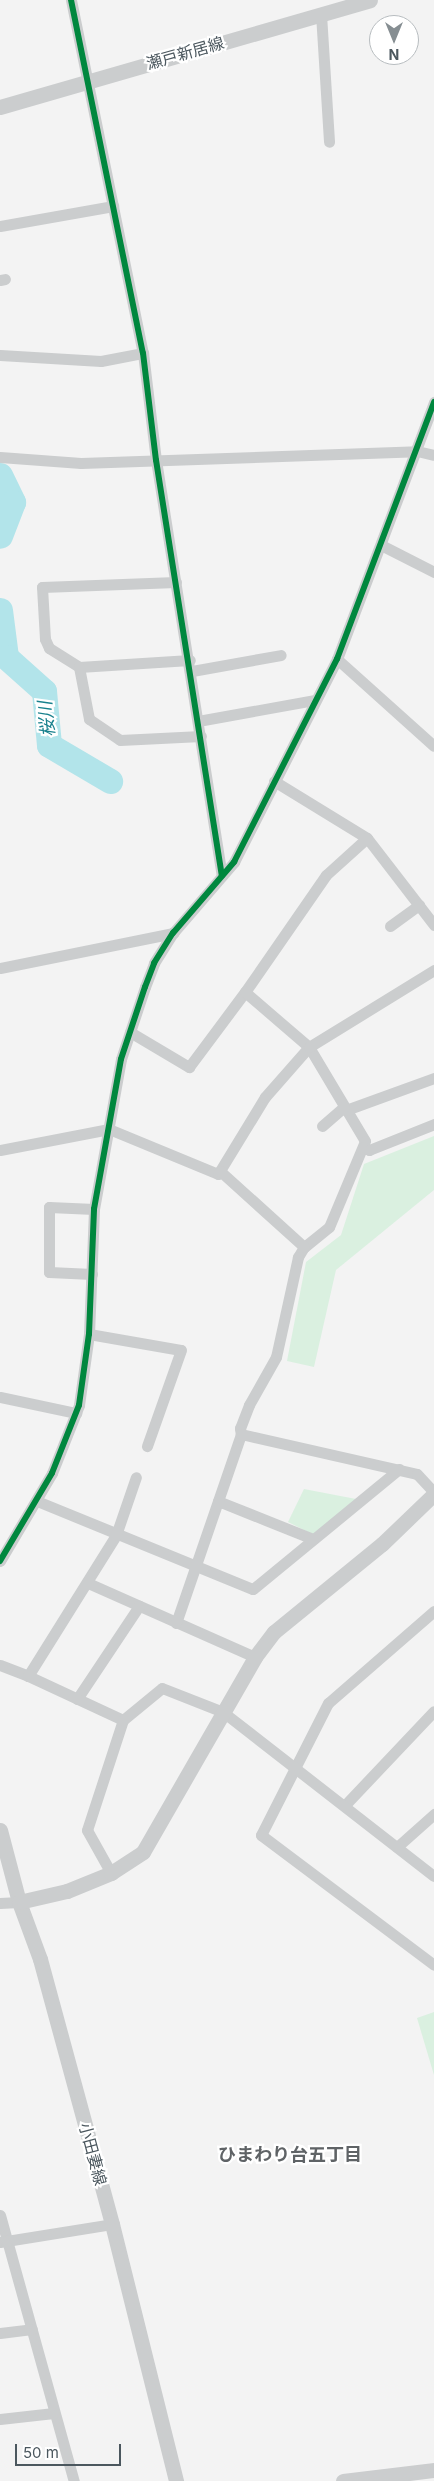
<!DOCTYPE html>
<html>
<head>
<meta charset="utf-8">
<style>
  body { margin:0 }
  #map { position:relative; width:434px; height:2481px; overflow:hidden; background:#f3f3f3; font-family:Inter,"Noto Sans JP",sans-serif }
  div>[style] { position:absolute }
  .green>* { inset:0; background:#daf0e0 }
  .river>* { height:25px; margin:-12.5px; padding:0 12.5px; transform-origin:12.5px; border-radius:12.5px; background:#b2e4ea }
  .minor>* { height:11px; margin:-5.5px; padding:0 5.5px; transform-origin:5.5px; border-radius:5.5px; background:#cbcdce }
  .tertiary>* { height:15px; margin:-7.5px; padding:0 7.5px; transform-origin:7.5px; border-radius:7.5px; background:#cbcdce }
  .cycleway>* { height:6px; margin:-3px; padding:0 3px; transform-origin:3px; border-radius:3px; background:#00873e }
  span { translate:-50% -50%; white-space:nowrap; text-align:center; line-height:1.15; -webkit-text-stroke:4.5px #fff; paint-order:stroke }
  .street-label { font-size:16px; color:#4b575e }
  .water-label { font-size:18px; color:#18818d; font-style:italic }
  .neighbourhood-label { font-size:18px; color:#5f6366; font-weight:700 }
  .north { position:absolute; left:369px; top:15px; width:50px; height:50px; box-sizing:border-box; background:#fff; border:1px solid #b7bcbf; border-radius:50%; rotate:180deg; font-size:14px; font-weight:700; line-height:20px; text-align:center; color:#4b575e }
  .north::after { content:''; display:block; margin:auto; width:18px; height:22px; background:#868e92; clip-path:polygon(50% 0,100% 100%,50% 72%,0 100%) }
  .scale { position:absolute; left:15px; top:2444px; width:106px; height:22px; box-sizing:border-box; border:2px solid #4b575e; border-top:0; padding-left:6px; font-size:15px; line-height:18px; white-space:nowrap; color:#4b575e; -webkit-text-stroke:4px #fff; paint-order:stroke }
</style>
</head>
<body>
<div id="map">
  <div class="green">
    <i style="clip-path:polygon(434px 1136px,434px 1190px,336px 1270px,314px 1367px,287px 1361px,306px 1262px,341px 1235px,364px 1164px)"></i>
    <i style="clip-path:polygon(304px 1489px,356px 1499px,314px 1535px,288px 1522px)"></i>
    <i style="clip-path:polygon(434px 2012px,434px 2075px,417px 2018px)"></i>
  </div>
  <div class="river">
    <i style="left:0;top:475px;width:30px;rotate:64deg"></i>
    <i style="left:13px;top:502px;width:36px;rotate:111deg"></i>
    <i style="left:0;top:610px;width:47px;rotate:82.7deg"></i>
    <i style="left:6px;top:657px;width:51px;rotate:41.8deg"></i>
    <i style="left:44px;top:691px;width:54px;rotate:84.7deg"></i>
    <i style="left:49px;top:745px;width:71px;rotate:30.5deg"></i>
  </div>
  <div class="minor">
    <i style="left:71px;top:0;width:360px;rotate:78.5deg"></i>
    <i style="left:143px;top:353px;width:108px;rotate:83.1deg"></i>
    <i style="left:156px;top:460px;width:421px;rotate:81deg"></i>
    <i style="left:321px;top:14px;width:128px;rotate:86.4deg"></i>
    <i style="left:0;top:226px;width:115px;rotate:-10deg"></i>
    <i style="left:0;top:280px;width:5px;rotate:-11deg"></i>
    <i style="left:0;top:355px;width:101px;rotate:3.4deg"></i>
    <i style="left:101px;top:361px;width:43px;rotate:-10.8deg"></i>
    <i style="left:0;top:457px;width:81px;rotate:4.2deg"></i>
    <i style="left:81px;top:463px;width:336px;rotate:-2deg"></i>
    <i style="left:417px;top:451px;width:17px;rotate:13deg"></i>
    <i style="left:383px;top:546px;width:57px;rotate:27deg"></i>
    <i style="left:176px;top:582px;width:134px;rotate:177.9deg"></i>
    <i style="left:42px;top:587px;width:52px;rotate:86.7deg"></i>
    <i style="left:45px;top:639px;width:10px;rotate:66deg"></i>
    <i style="left:49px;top:648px;width:36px;rotate:32deg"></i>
    <i style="left:79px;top:667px;width:111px;rotate:-3.6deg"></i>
    <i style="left:337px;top:659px;width:130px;rotate:41.9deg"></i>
    <i style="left:79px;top:667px;width:53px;rotate:79.1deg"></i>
    <i style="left:89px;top:719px;width:37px;rotate:34deg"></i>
    <i style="left:120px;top:740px;width:81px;rotate:-2.8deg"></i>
    <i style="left:192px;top:671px;width:90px;rotate:-10.2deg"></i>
    <i style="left:198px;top:721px;width:119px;rotate:-10.2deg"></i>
    <i style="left:274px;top:781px;width:109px;rotate:31.5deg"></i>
    <i style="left:367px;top:838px;width:110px;rotate:52.4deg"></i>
    <i style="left:390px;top:926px;width:36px;rotate:-36deg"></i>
    <i style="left:0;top:968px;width:177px;rotate:-11.4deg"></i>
    <i style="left:245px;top:992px;width:142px;rotate:-55.3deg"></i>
    <i style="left:326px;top:875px;width:55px;rotate:-42.1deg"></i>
    <i style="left:130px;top:1032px;width:69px;rotate:30.7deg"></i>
    <i style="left:189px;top:1067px;width:94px;rotate:-53.3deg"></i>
    <i style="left:245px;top:992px;width:84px;rotate:40.7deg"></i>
    <i style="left:309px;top:1047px;width:109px;rotate:59.2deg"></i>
    <i style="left:365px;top:1141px;width:93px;rotate:112.7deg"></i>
    <i style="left:329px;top:1227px;width:32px;rotate:141deg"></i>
    <i style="left:304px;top:1247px;width:12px;rotate:121deg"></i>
    <i style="left:298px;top:1257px;width:102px;rotate:102.4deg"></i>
    <i style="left:276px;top:1357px;width:55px;rotate:119.4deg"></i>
    <i style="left:249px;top:1405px;width:25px;rotate:111deg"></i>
    <i style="left:240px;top:1428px;width:8px;rotate:83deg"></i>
    <i style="left:346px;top:1110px;width:94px;rotate:-20deg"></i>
    <i style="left:322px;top:1126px;width:29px;rotate:-41deg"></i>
    <i style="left:364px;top:1147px;width:6px;rotate:31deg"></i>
    <i style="left:369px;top:1150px;width:70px;rotate:-21.8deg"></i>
    <i style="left:0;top:1150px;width:111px;rotate:-10.9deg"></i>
    <i style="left:109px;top:1129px;width:118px;rotate:22.4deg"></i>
    <i style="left:218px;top:1174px;width:90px;rotate:-58.6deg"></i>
    <i style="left:265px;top:1097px;width:67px;rotate:-48.7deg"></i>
    <i style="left:309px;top:1047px;width:147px;rotate:-31.6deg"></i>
    <i style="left:220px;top:1171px;width:113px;rotate:42.1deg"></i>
    <i style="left:92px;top:1274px;width:43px;rotate:-177.3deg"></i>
    <i style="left:49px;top:1272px;width:65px;rotate:-90deg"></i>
    <i style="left:49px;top:1207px;width:45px;rotate:2.5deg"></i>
    <i style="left:89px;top:1334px;width:93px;rotate:9.9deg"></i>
    <i style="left:181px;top:1350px;width:102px;rotate:109.5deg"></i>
    <i style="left:0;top:1397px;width:78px;rotate:11.9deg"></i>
    <i style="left:37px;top:1501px;width:233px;rotate:22.2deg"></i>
    <i style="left:253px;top:1589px;width:189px;rotate:-39.4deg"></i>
    <i style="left:218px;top:1501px;width:102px;rotate:21.8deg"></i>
    <i style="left:0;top:1561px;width:102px;rotate:-59.4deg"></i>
    <i style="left:52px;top:1473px;width:73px;rotate:-68.3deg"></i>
    <i style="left:79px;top:1405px;width:72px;rotate:-82deg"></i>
    <i style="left:89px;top:1334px;width:125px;rotate:-87.7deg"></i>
    <i style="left:94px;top:1209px;width:152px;rotate:-79.8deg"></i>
    <i style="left:121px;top:1059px;width:76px;rotate:-71.6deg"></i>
    <i style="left:145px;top:987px;width:26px;rotate:-69deg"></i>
    <i style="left:154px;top:963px;width:36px;rotate:-58deg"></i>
    <i style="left:173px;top:933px;width:94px;rotate:-49.3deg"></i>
    <i style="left:234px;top:862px;width:228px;rotate:-63.1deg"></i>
    <i style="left:337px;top:659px;width:275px;rotate:-69.3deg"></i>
    <i style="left:88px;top:1583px;width:183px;rotate:23.9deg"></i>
    <i style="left:434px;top:1611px;width:140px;rotate:139deg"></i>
    <i style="left:328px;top:1703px;width:148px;rotate:116.9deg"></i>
    <i style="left:261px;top:1835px;width:216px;rotate:36.9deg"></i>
    <i style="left:176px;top:1623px;width:200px;rotate:-71deg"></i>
    <i style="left:241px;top:1434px;width:180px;rotate:12.8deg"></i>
    <i style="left:417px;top:1474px;width:25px;rotate:47deg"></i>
    <i style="left:0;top:1665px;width:30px;rotate:21deg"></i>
    <i style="left:77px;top:1699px;width:112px;rotate:-56.3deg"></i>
    <i style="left:123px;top:1720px;width:105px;rotate:-155.1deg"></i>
    <i style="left:28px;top:1676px;width:166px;rotate:-58deg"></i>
    <i style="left:116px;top:1535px;width:61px;rotate:-71deg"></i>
    <i style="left:345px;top:1805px;width:129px;rotate:-46.6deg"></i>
    <i style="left:397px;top:1847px;width:50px;rotate:-41.7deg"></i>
    <i style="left:111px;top:1873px;width:49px;rotate:-119.2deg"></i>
    <i style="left:87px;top:1830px;width:116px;rotate:-71.9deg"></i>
    <i style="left:123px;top:1720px;width:50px;rotate:-39.4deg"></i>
    <i style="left:162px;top:1688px;width:66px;rotate:21.5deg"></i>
    <i style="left:223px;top:1712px;width:267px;rotate:37.9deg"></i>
    <i style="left:0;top:1903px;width:19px;rotate:-3deg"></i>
    <i style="left:0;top:2215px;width:276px;rotate:74.5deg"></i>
    <i style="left:0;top:2242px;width:113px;rotate:-9.1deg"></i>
    <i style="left:0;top:2333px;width:32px;rotate:-7deg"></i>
    <i style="left:0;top:2419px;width:54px;rotate:-6.3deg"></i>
  </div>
  <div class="tertiary">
    <i style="left:0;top:107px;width:385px;rotate:-16.1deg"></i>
    <i style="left:0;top:1830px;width:74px;rotate:75.2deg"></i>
    <i style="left:19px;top:1902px;width:61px;rotate:69.8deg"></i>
    <i style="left:40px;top:1959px;width:275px;rotate:74.8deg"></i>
    <i style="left:112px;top:2224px;width:265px;rotate:76deg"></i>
    <i style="left:19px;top:1902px;width:49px;rotate:-12.9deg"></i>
    <i style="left:67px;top:1891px;width:48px;rotate:-22.2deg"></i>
    <i style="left:111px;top:1873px;width:38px;rotate:-33deg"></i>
    <i style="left:143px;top:1852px;width:225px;rotate:-60.1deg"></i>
    <i style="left:255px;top:1657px;width:31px;rotate:-53deg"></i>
    <i style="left:274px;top:1632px;width:139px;rotate:-39.2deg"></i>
    <i style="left:382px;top:1544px;width:72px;rotate:-43.9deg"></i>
    <i style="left:343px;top:2481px;width:92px;rotate:-6.9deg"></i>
  </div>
  <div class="cycleway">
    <i style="left:71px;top:0;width:360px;rotate:78.5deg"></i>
    <i style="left:143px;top:353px;width:108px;rotate:83.1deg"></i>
    <i style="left:156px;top:460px;width:421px;rotate:81deg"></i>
    <i style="left:0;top:1561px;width:102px;rotate:-59.4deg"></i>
    <i style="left:52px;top:1473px;width:73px;rotate:-68.3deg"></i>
    <i style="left:79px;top:1405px;width:72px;rotate:-82deg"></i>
    <i style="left:89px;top:1334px;width:125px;rotate:-87.7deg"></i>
    <i style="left:94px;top:1209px;width:152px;rotate:-79.8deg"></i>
    <i style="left:121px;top:1059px;width:76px;rotate:-71.6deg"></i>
    <i style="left:145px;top:987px;width:26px;rotate:-69deg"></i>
    <i style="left:154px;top:963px;width:36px;rotate:-58deg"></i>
    <i style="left:173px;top:933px;width:94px;rotate:-49.3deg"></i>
    <i style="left:234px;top:862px;width:228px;rotate:-63.1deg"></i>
    <i style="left:337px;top:659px;width:275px;rotate:-69.3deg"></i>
  </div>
  <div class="street-label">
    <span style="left:185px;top:53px;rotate:-16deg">瀬戸新居線</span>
    <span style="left:93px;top:2154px;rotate:75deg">小田妻線</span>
  </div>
  <div class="water-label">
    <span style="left:47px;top:719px;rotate:-96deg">桜川</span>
  </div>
  <div class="neighbourhood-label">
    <span style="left:290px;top:2155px">ひまわり台五丁目</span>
  </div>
  <div class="north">N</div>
  <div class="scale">50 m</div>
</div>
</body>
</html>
